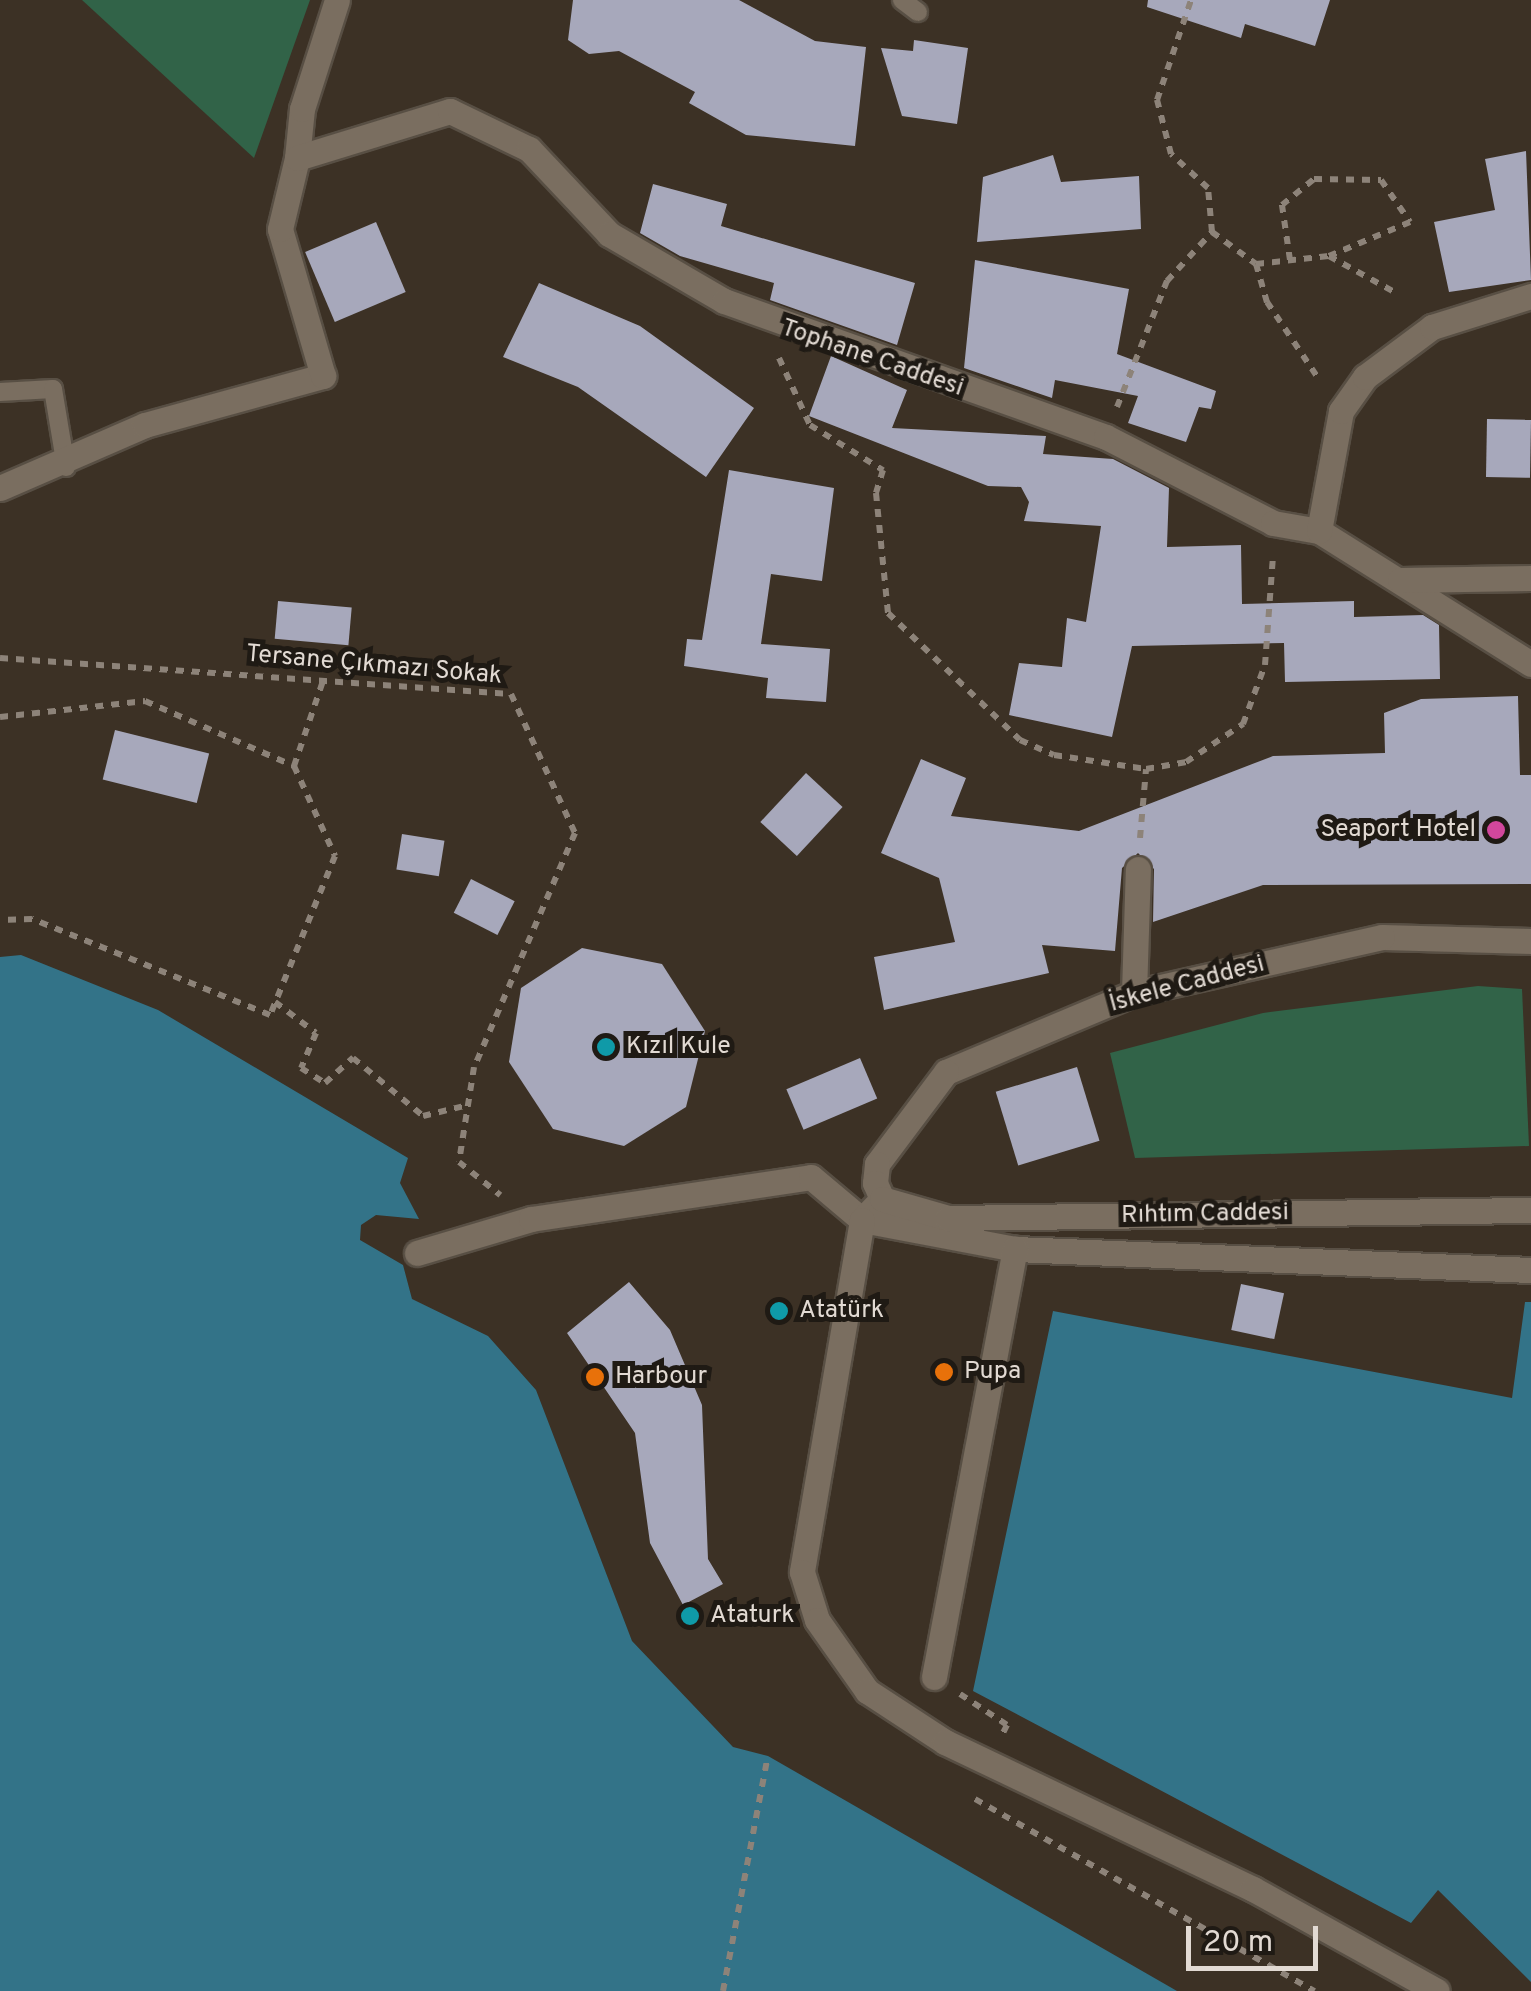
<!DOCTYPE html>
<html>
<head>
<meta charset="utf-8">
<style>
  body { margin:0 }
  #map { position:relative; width:1531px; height:1991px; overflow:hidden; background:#3c3125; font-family:Overpass,sans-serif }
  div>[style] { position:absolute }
  .green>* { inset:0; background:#316348 }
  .water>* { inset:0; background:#337388 }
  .building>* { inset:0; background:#a7a8bb; transform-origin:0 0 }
  .path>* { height:6px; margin-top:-3px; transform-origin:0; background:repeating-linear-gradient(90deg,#8d8379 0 8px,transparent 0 16px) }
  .roads { filter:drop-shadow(2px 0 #584f44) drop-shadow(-2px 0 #584f44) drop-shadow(0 2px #584f44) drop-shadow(0 -2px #584f44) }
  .service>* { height:18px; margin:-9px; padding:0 9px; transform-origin:9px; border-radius:9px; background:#7a6e60 }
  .pedestrian>* { height:25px; margin:-12.5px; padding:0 12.5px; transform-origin:12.5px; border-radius:12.5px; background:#7a6e60 }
  .minor>* { height:25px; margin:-12.5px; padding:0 12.5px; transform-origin:12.5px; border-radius:12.5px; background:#7a6e60 }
  .tertiary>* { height:25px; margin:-12.5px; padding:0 12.5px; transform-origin:12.5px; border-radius:12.5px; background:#7a6e60 }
  .dots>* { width:28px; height:28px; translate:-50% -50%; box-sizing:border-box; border:5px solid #1f1a14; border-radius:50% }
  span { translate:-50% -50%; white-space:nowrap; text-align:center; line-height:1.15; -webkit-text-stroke:10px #1f1a14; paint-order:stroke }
  .street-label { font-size:25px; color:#e2dad3 }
  .poi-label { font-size:25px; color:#e2dad3 }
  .right { translate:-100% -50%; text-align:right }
  .left { translate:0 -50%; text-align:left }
  .scale { position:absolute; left:1186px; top:1926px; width:132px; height:45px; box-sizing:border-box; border:5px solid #e2dad3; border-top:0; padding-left:12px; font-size:30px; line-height:35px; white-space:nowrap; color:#e2dad3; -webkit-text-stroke:8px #1f1a14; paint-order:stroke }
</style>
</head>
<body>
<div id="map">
  <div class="green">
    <i style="clip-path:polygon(82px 0,310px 0,254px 158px,170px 81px)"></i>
    <i style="clip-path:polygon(1478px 986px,1522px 989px,1529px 1146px,1135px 1158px,1110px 1053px,1263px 1013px)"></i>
  </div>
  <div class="water">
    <i style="clip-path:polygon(21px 955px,158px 1010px,408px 1158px,400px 1183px,419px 1219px,376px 1215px,361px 1225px,360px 1240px,403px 1265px,412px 1299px,488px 1336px,536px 1390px,632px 1641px,733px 1747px,768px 1756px,1177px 1991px,0 1991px,0 957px)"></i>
    <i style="clip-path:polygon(1525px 1302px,1531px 1302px,1531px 1982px,1438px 1890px,1411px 1923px,973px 1691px,1053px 1311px,1512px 1398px)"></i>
  </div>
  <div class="building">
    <i style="clip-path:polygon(573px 0,739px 0,815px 41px,866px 47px,855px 146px,746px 135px,689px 103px,695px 92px,619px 51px,589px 54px,568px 40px)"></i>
    <i style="clip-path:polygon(1148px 0,1330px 0,1315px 46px,1245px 24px,1241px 38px,1147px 7px)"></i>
    <i style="clip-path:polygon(914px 40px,968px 48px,957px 124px,902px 116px,881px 48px,913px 51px)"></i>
    <i style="clip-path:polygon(1526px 151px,1531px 280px,1449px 292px,1434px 222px,1495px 210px,1485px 159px)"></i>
    <i style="clip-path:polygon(1053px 155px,1061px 182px,1139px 176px,1141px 229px,977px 242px,983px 177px)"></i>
    <i style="clip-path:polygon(653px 184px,727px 204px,721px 226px,915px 283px,897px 345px,770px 300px,774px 283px,680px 256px,640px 233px)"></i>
    <i style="left:376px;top:222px;width:76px;height:77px;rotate:67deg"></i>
    <i style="clip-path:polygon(975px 260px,1129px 289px,1117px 354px,1216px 391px,1211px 409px,1199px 407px,1186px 442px,1128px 423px,1138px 396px,1055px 380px,1052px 398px,964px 368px)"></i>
    <i style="clip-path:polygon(539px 283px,640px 326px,754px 408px,706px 477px,578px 387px,503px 357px)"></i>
    <i style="clip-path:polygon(831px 356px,907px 390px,892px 428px,1046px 436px,1043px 454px,1113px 459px,1169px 488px,1167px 547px,1241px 545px,1242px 604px,1354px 601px,1354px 617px,1423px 615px,1439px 625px,1440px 679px,1285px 682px,1284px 643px,1132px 646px,1112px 737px,1009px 715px,1019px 663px,1062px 667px,1067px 618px,1086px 622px,1101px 526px,1024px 521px,1029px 502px,1021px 487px,988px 486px,809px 416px)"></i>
    <i style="left:1487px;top:419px;width:44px;height:58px;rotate:1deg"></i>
    <i style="clip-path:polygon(729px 470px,834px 488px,822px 581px,771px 574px,761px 644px,830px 649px,826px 702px,766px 698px,768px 678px,684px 666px,687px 639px,702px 640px)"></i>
    <i style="left:278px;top:601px;width:74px;height:38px;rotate:5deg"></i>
    <i style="clip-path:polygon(1518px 696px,1520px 775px,1531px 775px,1531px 884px,1263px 885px,1153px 922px,1154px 869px,1138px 853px,1122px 868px,1115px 951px,1042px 945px,1049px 973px,884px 1010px,874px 957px,955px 942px,939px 878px,881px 853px,921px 759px,966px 778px,951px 816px,1079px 831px,1273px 756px,1385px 753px,1384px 713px,1421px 699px)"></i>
    <i style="left:115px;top:730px;width:97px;height:51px;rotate:14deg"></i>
    <i style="left:806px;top:773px;width:50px;height:67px;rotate:43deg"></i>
    <i style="left:402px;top:834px;width:43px;height:36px;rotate:9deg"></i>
    <i style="left:471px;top:879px;width:49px;height:38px;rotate:27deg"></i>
    <i style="clip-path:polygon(582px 948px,662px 964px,705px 1031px,686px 1107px,624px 1146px,553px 1129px,509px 1062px,521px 988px)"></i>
    <i style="left:860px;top:1058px;width:44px;height:80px;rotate:67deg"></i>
    <i style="left:1077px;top:1067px;width:77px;height:85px;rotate:73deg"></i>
    <i style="clip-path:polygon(629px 1282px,670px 1330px,702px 1405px,708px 1559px,723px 1584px,683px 1605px,650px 1543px,635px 1433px,567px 1333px)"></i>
    <i style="left:1241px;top:1284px;width:44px;height:47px;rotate:12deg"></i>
  </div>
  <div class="path">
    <i style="left:1212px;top:232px;width:54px;rotate:36deg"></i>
    <i style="left:1256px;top:264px;width:40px;rotate:74deg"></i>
    <i style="left:1267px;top:302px;width:95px;rotate:56.1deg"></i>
    <i style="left:1290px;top:260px;width:56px;rotate:-98.3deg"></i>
    <i style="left:1282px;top:205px;width:41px;rotate:-39.1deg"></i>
    <i style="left:1314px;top:179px;width:67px;rotate:0.9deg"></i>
    <i style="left:1381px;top:180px;width:51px;rotate:55.4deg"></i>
    <i style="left:1410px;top:222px;width:88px;rotate:157.2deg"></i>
    <i style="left:1256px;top:264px;width:73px;rotate:-6.3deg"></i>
    <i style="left:1329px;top:256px;width:77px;rotate:28.9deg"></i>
    <i style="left:779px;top:358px;width:74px;rotate:65.2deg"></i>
    <i style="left:810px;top:425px;width:86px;rotate:31.7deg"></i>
    <i style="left:883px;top:470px;width:24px;rotate:107deg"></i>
    <i style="left:876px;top:493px;width:121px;rotate:84.3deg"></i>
    <i style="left:888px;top:613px;width:183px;rotate:43.9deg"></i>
    <i style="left:1020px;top:740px;width:37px;rotate:24deg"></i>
    <i style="left:1054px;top:755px;width:93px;rotate:8.7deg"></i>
    <i style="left:1146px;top:769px;width:41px;rotate:-9.9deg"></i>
    <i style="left:1186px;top:762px;width:69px;rotate:-33.7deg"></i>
    <i style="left:1243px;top:724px;width:63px;rotate:-69.6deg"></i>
    <i style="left:1265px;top:665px;width:110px;rotate:-85.8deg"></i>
    <i style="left:1117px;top:407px;width:136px;rotate:-68.4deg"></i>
    <i style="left:1167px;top:281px;width:67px;rotate:-47.4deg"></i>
    <i style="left:1212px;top:232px;width:44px;rotate:-95.2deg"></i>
    <i style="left:1208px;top:188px;width:50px;rotate:-137.4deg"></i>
    <i style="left:1171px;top:154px;width:56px;rotate:-104.5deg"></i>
    <i style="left:1157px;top:100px;width:106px;rotate:-71.2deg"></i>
    <i style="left:0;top:658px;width:512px;rotate:4.03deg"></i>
    <i style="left:511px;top:694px;width:153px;rotate:65.3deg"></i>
    <i style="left:575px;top:833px;width:255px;rotate:113.3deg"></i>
    <i style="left:474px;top:1067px;width:96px;rotate:99deg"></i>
    <i style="left:459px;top:1162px;width:53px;rotate:38.8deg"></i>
    <i style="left:0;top:717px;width:146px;rotate:-6.3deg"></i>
    <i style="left:145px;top:701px;width:163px;rotate:23.6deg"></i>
    <i style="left:294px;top:766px;width:99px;rotate:65.5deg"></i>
    <i style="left:335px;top:856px;width:172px;rotate:112.2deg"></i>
    <i style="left:270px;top:1015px;width:257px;rotate:-158deg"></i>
    <i style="left:32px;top:919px;width:32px;rotate:178deg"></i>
    <i style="left:294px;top:766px;width:93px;rotate:-71.2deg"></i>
    <i style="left:1140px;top:838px;width:69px;rotate:-85deg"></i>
    <i style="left:275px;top:1002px;width:51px;rotate:37.1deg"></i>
    <i style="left:316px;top:1033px;width:38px;rotate:113deg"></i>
    <i style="left:301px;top:1068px;width:28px;rotate:32deg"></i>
    <i style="left:325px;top:1083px;width:38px;rotate:-42deg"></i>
    <i style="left:353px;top:1058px;width:91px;rotate:39.6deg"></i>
    <i style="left:423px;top:1116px;width:46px;rotate:-13.7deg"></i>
    <i style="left:960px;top:1694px;width:56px;rotate:33.4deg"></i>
    <i style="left:1007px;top:1725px;width:11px;rotate:117deg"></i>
    <i style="left:975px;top:1799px;width:390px;rotate:29.5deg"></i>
    <i style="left:723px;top:1991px;width:239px;rotate:-79.2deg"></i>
  </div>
  <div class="roads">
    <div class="service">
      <i style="left:902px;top:0;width:20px;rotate:37deg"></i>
      <i style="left:0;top:392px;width:53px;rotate:-3.2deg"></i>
      <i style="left:53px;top:389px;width:79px;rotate:80.5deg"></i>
    </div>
    <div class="pedestrian">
      <i style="left:417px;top:1253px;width:119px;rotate:-16.6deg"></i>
      <i style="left:531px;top:1219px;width:283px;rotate:-8.5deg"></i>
      <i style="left:811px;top:1177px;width:67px;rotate:40.1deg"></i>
      <i style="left:862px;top:1220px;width:156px;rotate:10.7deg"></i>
      <i style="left:1015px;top:1249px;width:516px;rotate:2.33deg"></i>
      <i style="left:934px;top:1677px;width:436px;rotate:-79.3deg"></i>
    </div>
    <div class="minor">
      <i style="left:297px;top:158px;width:49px;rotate:-84.2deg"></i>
      <i style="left:302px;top:109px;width:114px;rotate:-72.2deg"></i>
      <i style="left:0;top:488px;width:158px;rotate:-23.5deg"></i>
      <i style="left:145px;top:425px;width:185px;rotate:-15.4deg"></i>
      <i style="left:323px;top:376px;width:153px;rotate:-106.3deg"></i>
      <i style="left:280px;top:229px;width:73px;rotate:-76.5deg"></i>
      <i style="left:297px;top:158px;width:160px;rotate:-17.1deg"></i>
      <i style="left:450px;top:111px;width:88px;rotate:25.7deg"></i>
      <i style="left:529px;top:149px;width:117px;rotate:46.7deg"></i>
      <i style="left:609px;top:234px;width:133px;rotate:30.2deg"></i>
      <i style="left:724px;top:301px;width:405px;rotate:19.6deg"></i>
      <i style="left:1106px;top:437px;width:188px;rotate:27.2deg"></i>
      <i style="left:1273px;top:523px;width:47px;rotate:9.9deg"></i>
      <i style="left:1319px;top:531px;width:250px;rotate:32.1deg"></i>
      <i style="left:1319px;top:531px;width:122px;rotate:-79.6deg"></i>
      <i style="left:1341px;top:411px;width:42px;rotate:-54.8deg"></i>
      <i style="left:1365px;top:377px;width:84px;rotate:-36.7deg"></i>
      <i style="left:1432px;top:327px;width:104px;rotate:-17.4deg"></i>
      <i style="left:1400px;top:580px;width:131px;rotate:-0.9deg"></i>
      <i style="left:1134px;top:993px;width:124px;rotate:-88.2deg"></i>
      <i style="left:882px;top:1199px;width:29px;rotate:134deg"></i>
      <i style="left:862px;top:1220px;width:357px;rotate:99.7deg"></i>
      <i style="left:802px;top:1572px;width:50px;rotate:72.6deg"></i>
      <i style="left:817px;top:1620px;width:87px;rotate:54.8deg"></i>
      <i style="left:867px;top:1691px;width:93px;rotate:33.2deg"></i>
      <i style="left:945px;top:1742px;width:341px;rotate:25.5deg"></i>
      <i style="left:1253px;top:1889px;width:210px;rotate:29deg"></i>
    </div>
    <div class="tertiary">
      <i style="left:1531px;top:941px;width:149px;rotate:-178.5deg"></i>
      <i style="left:1382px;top:937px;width:254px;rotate:167.3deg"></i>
      <i style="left:1134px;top:993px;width:204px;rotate:157.2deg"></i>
      <i style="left:946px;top:1072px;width:115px;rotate:126.9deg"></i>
      <i style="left:877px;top:1164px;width:19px;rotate:96deg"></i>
      <i style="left:875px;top:1183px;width:17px;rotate:66deg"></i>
      <i style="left:882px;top:1199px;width:69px;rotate:16.1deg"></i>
      <i style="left:948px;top:1218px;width:583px;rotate:-0.79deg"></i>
    </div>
  </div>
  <div class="dots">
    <i style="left:1496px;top:830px;background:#d1479c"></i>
    <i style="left:606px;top:1047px;background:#0f9aa8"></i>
    <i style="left:779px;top:1311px;background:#0f9aa8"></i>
    <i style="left:944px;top:1372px;background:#e8710a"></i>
    <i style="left:595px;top:1377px;background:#e8710a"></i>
    <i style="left:690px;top:1616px;background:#0f9aa8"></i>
  </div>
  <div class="street-label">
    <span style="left:872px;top:359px;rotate:19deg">Tophane Caddesi</span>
    <span style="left:374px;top:666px;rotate:5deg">Tersane Çıkmazı Sokak</span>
    <span style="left:1187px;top:985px;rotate:-15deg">İskele Caddesi</span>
    <span style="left:1205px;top:1215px;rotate:-1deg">Rıhtım Caddesi</span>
  </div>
  <div class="poi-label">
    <span class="right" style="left:1476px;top:830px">Seaport Hotel</span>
    <span class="left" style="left:626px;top:1047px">Kızıl Kule</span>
    <span class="left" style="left:799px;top:1311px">Atatürk</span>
    <span class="left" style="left:964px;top:1372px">Pupa</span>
    <span class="left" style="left:615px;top:1377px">Harbour</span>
    <span class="left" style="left:710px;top:1616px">Ataturk</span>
  </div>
  <div class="scale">20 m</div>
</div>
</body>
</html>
